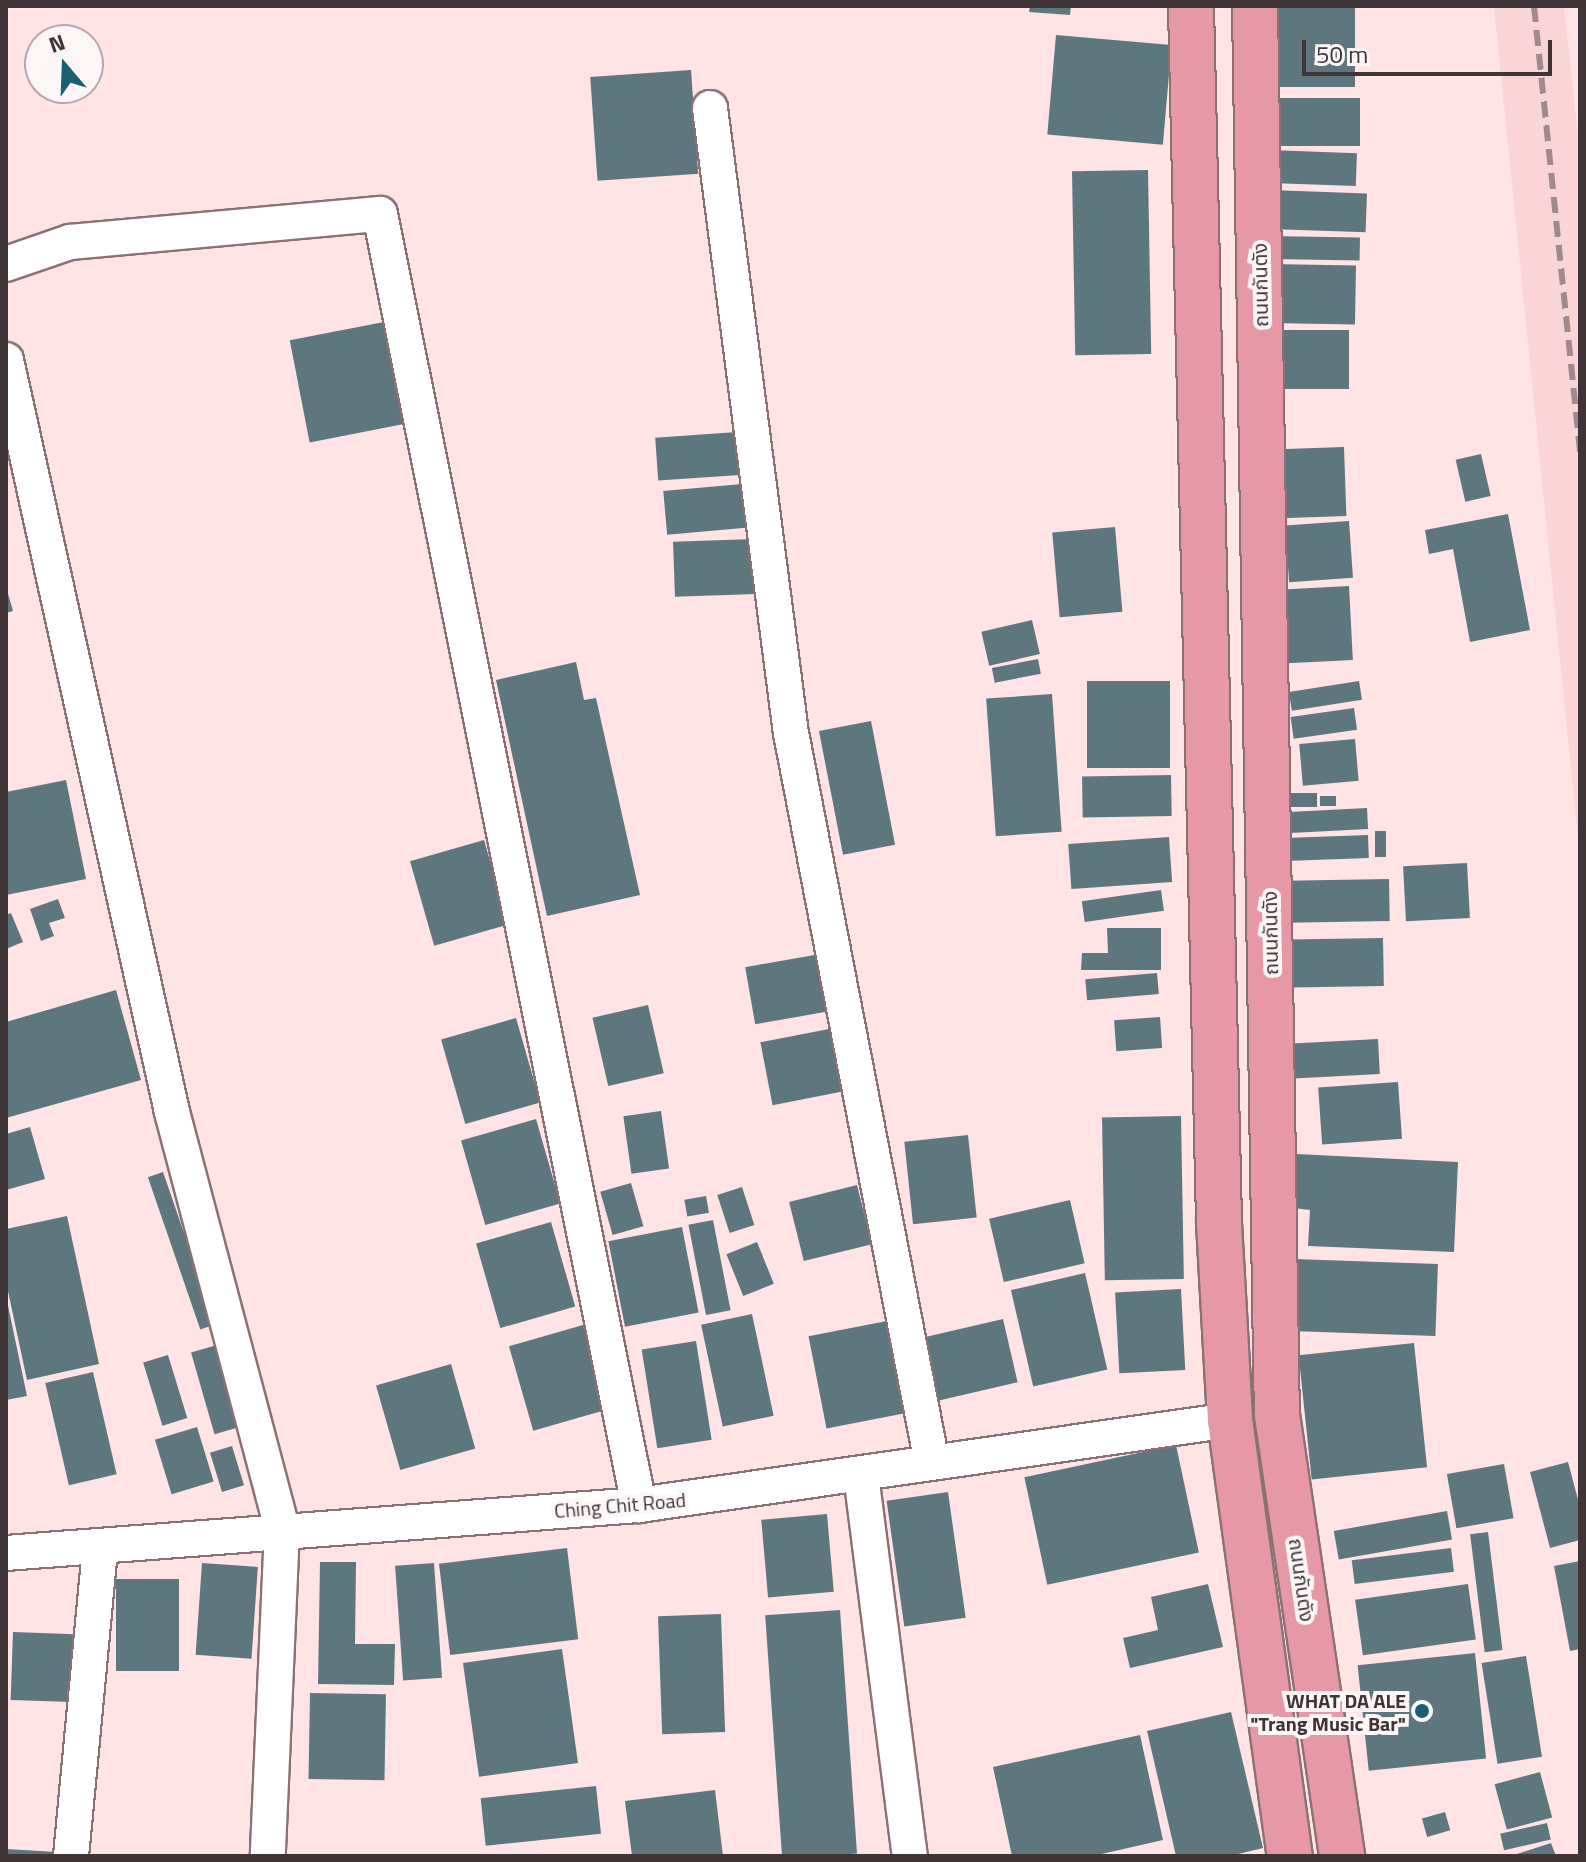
<!DOCTYPE html>
<html>
<head>
<meta charset="utf-8">
<style>
  body { margin:0 }
  #map { position:relative; width:1586px; height:1862px; overflow:hidden; background:#ffe3e5; font-family:"Titillium Web","Noto Sans Thai",sans-serif }
  div>[style] { position:absolute }
  .built>* { inset:0; background:#f9d5d8 }
  .building>* { inset:0; background:#5e777f; transform-origin:0 0 }
  .roads { filter:drop-shadow(2px 0 #8a7174) drop-shadow(-2px 0 #8a7174) drop-shadow(0 2px #8a7174) drop-shadow(0 -2px #8a7174) }
  .minor>* { height:34px; margin:-17px; padding:0 17px; transform-origin:17px; border-radius:17px; background:#fff }
  .major>* { height:44px; margin:-22px; padding:0 22px; transform-origin:22px; border-radius:22px; background:#e698a7 }
  .rail>* { height:6px; margin-top:-3px; transform-origin:0; background:repeating-linear-gradient(90deg,#9f8b8d 0 16px,transparent 0 24px) }
  .dots>* { width:22px; height:22px; translate:-50% -50%; box-sizing:border-box; border:4px solid #fcf6f7; border-radius:50% }
  span { translate:-50% -50%; white-space:nowrap; text-align:center; line-height:1.15; -webkit-text-stroke:8px #fcf6f7; paint-order:stroke }
  .street-label { font-size:20px; color:#403536 }
  .poi-label { font-size:20px; color:#403536; font-weight:700 }
  .right { translate:-100% -50%; text-align:right }
  .frame { position:absolute; inset:0; border:8px solid #403536; pointer-events:none }
  .north { position:absolute; left:24px; top:24px; width:80px; height:80px; box-sizing:border-box; background:#fcf6f7; border:2px solid #b1a9aa; border-radius:50%; rotate:341deg; font-size:22px; font-weight:700; line-height:32px; text-align:center; color:#403536 }
  .north::after { content:''; display:block; margin:auto; width:28px; height:36px; background:#1b6072; clip-path:polygon(50% 0,100% 100%,50% 72%,0 100%) }
  .scale { position:absolute; left:1302px; top:40px; width:250px; height:36px; box-sizing:border-box; border:4px solid #403536; border-top:0; padding-left:10px; font-size:24px; line-height:28px; white-space:nowrap; color:#403536; -webkit-text-stroke:6px #fcf6f7; paint-order:stroke }
</style>
</head>
<body>
<div id="map">
  <div class="built">
    <i style="clip-path:polygon(1494px 6px,1564px 6px,1580px 154px,1580px 858px)"></i>
  </div>
  <div class="building">
    <i style="clip-path:polygon(1030px 6px,1071px 6px,1070px 15px,1029px 12px)"></i>
    <i style="left:1267px;top:6px;width:88px;height:81px"></i>
    <i style="left:1056px;top:35px;width:116px;height:100px;rotate:5deg"></i>
    <i style="left:691px;top:70px;width:104px;height:101px;rotate:86deg"></i>
    <i style="left:1263px;top:98px;width:97px;height:48px"></i>
    <i style="left:1267px;top:150px;width:90px;height:33px;rotate:2deg"></i>
    <i style="left:1148px;top:170px;width:184px;height:76px;rotate:89deg"></i>
    <i style="left:1270px;top:190px;width:97px;height:39px;rotate:2deg"></i>
    <i style="left:1270px;top:236px;width:90px;height:23px;rotate:1deg"></i>
    <i style="left:1269px;top:264px;width:87px;height:59px;rotate:1deg"></i>
    <i style="left:384px;top:322px;width:104px;height:96px;rotate:79deg"></i>
    <i style="left:1269px;top:330px;width:80px;height:59px"></i>
    <i style="left:737px;top:432px;width:43px;height:82px;rotate:86deg"></i>
    <i style="left:1344px;top:447px;width:69px;height:66px;rotate:88deg"></i>
    <i style="left:1481px;top:454px;width:43px;height:26px;rotate:77deg"></i>
    <i style="left:742px;top:484px;width:44px;height:79px;rotate:85deg"></i>
    <i style="clip-path:polygon(1508px 514px,1530px 630px,1470px 642px,1453px 549px,1429px 554px,1425px 530px)"></i>
    <i style="left:1349px;top:521px;width:57px;height:64px;rotate:86deg"></i>
    <i style="left:1115px;top:527px;width:85px;height:63px;rotate:85deg"></i>
    <i style="left:754px;top:539px;width:55px;height:81px;rotate:88deg"></i>
    <i style="left:1349px;top:586px;width:74px;height:66px;rotate:87deg"></i>
    <i style="clip-path:polygon(6px 587px,13px 611px,6px 613px)"></i>
    <i style="left:1032px;top:620px;width:35px;height:52px;rotate:77deg"></i>
    <i style="left:1038px;top:659px;width:15px;height:47px;rotate:79deg"></i>
    <i style="clip-path:polygon(576px 662px,584px 700px,596px 698px,640px 895px,547px 916px,496px 680px)"></i>
    <i style="left:1087px;top:681px;width:83px;height:87px"></i>
    <i style="left:1359px;top:681px;width:19px;height:71px;rotate:81deg"></i>
    <i style="left:1052px;top:694px;width:138px;height:66px;rotate:86deg"></i>
    <i style="left:1354px;top:708px;width:22px;height:64px;rotate:82deg"></i>
    <i style="left:871px;top:721px;width:126px;height:53px;rotate:79deg"></i>
    <i style="left:1355px;top:739px;width:42px;height:56px;rotate:85deg"></i>
    <i style="left:1171px;top:775px;width:41px;height:89px;rotate:89deg"></i>
    <i style="clip-path:polygon(66px 780px,86px 879px,6px 895px,6px 792px)"></i>
    <i style="left:1317px;top:793px;width:14px;height:41px;rotate:90deg"></i>
    <i style="left:1320px;top:796px;width:16px;height:10px"></i>
    <i style="left:1367px;top:808px;width:21px;height:78px;rotate:87deg"></i>
    <i style="left:1375px;top:831px;width:11px;height:26px"></i>
    <i style="left:1368px;top:835px;width:23px;height:83px;rotate:88deg"></i>
    <i style="left:1169px;top:837px;width:45px;height:101px;rotate:86deg"></i>
    <i style="left:484px;top:840px;width:88px;height:77px;rotate:74deg"></i>
    <i style="left:1467px;top:863px;width:55px;height:64px;rotate:87deg"></i>
    <i style="left:1389px;top:879px;width:42px;height:102px;rotate:89deg"></i>
    <i style="left:1161px;top:890px;width:21px;height:80px;rotate:82deg"></i>
    <i style="clip-path:polygon(58px 899px,65px 918px,49px 923px,54px 936px,41px 941px,30px 909px)"></i>
    <i style="clip-path:polygon(11px 913px,23px 942px,6px 949px,6px 915px)"></i>
    <i style="clip-path:polygon(1107px 928px,1161px 928px,1161px 970px,1081px 970px,1082px 953px,1108px 953px)"></i>
    <i style="left:1383px;top:938px;width:48px;height:92px;rotate:89deg"></i>
    <i style="left:820px;top:954px;width:58px;height:76px;rotate:80deg"></i>
    <i style="left:1157px;top:973px;width:21px;height:72px;rotate:85deg"></i>
    <i style="clip-path:polygon(116px 990px,141px 1080px,6px 1118px,6px 1022px)"></i>
    <i style="left:648px;top:1005px;width:70px;height:57px;rotate:77deg"></i>
    <i style="left:1160px;top:1017px;width:31px;height:46px;rotate:86deg"></i>
    <i style="left:516px;top:1018px;width:88px;height:78px;rotate:74deg"></i>
    <i style="left:834px;top:1028px;width:64px;height:75px;rotate:79deg"></i>
    <i style="left:1378px;top:1039px;width:35px;height:91px;rotate:87deg"></i>
    <i style="left:1398px;top:1082px;width:57px;height:80px;rotate:86deg"></i>
    <i style="left:661px;top:1111px;width:58px;height:38px;rotate:82deg"></i>
    <i style="left:1181px;top:1116px;width:163px;height:79px;rotate:89deg"></i>
    <i style="left:536px;top:1119px;width:88px;height:78px;rotate:74deg"></i>
    <i style="clip-path:polygon(30px 1127px,45px 1179px,6px 1190px,6px 1134px)"></i>
    <i style="left:968px;top:1135px;width:83px;height:64px;rotate:84deg"></i>
    <i style="clip-path:polygon(1296px 1154px,1458px 1162px,1454px 1252px,1308px 1246px,1310px 1210px,1293px 1208px)"></i>
    <i style="left:163px;top:1172px;width:161px;height:16px;rotate:71deg"></i>
    <i style="left:631px;top:1183px;width:45px;height:32px;rotate:74deg"></i>
    <i style="left:857px;top:1185px;width:61px;height:70px;rotate:76deg"></i>
    <i style="left:742px;top:1187px;width:40px;height:26px;rotate:72deg"></i>
    <i style="left:706px;top:1196px;width:17px;height:22px;rotate:80deg"></i>
    <i style="left:1070px;top:1200px;width:65px;height:83px;rotate:77deg"></i>
    <i style="clip-path:polygon(67px 1216px,99px 1364px,27px 1380px,6px 1282px,6px 1229px)"></i>
    <i style="left:713px;top:1220px;width:92px;height:25px;rotate:79deg"></i>
    <i style="left:551px;top:1222px;width:88px;height:78px;rotate:74deg"></i>
    <i style="left:682px;top:1227px;width:87px;height:75px;rotate:79deg"></i>
    <i style="left:757px;top:1242px;width:45px;height:33px;rotate:68deg"></i>
    <i style="left:1294px;top:1259px;width:144px;height:72px;rotate:2deg"></i>
    <i style="left:1085px;top:1273px;width:99px;height:76px;rotate:77deg"></i>
    <i style="left:1181px;top:1289px;width:81px;height:66px;rotate:87deg"></i>
    <i style="clip-path:polygon(6px 1296px,27px 1396px,6px 1400px)"></i>
    <i style="left:752px;top:1314px;width:104px;height:52px;rotate:78deg"></i>
    <i style="left:1003px;top:1319px;width:65px;height:83px;rotate:77deg"></i>
    <i style="left:892px;top:1320px;width:94px;height:85px;rotate:79deg"></i>
    <i style="left:583px;top:1325px;width:88px;height:77px;rotate:74deg"></i>
    <i style="left:696px;top:1341px;width:100px;height:55px;rotate:81deg"></i>
    <i style="left:1414px;top:1343px;width:125px;height:116px;rotate:84deg"></i>
    <i style="left:217px;top:1345px;width:85px;height:27px;rotate:74deg"></i>
    <i style="left:168px;top:1355px;width:66px;height:26px;rotate:73deg"></i>
    <i style="left:451px;top:1364px;width:88px;height:78px;rotate:74deg"></i>
    <i style="left:93px;top:1372px;width:105px;height:49px;rotate:77deg"></i>
    <i style="left:197px;top:1427px;width:57px;height:44px;rotate:73deg"></i>
    <i style="left:1176px;top:1445px;width:110px;height:155px;rotate:78deg"></i>
    <i style="left:232px;top:1446px;width:41px;height:23px;rotate:73deg"></i>
    <i style="clip-path:polygon(1568px 1462px,1580px 1507px,1580px 1540px,1550px 1548px,1530px 1472px)"></i>
    <i style="left:1504px;top:1464px;width:55px;height:58px;rotate:80deg"></i>
    <i style="left:948px;top:1492px;width:127px;height:62px;rotate:82deg"></i>
    <i style="left:1447px;top:1511px;width:29px;height:115px;rotate:80deg"></i>
    <i style="left:827px;top:1514px;width:78px;height:66px;rotate:85deg"></i>
    <i style="left:1488px;top:1532px;width:119px;height:18px;rotate:83deg"></i>
    <i style="left:567px;top:1548px;width:92px;height:129px;rotate:83deg"></i>
    <i style="left:1451px;top:1548px;width:24px;height:100px;rotate:83deg"></i>
    <i style="clip-path:polygon(1580px 1561px,1580px 1649px,1570px 1651px,1554px 1566px)"></i>
    <i style="clip-path:polygon(320px 1562px,356px 1562px,355px 1644px,395px 1644px,394px 1685px,318px 1684px)"></i>
    <i style="left:202px;top:1563px;width:56px;height:92px;rotate:4deg"></i>
    <i style="left:434px;top:1563px;width:115px;height:39px;rotate:86deg"></i>
    <i style="left:116px;top:1579px;width:63px;height:92px"></i>
    <i style="clip-path:polygon(1208px 1584px,1223px 1647px,1130px 1668px,1123px 1638px,1158px 1630px,1151px 1597px)"></i>
    <i style="left:1468px;top:1584px;width:56px;height:114px;rotate:82deg"></i>
    <i style="left:840px;top:1610px;width:244px;height:75px;rotate:86deg"></i>
    <i style="left:721px;top:1614px;width:118px;height:63px;rotate:88deg"></i>
    <i style="left:13px;top:1632px;width:62px;height:68px;rotate:2deg"></i>
    <i style="left:562px;top:1649px;width:115px;height:100px;rotate:82deg"></i>
    <i style="left:1475px;top:1653px;width:106px;height:118px;rotate:84deg"></i>
    <i style="left:1526px;top:1656px;width:102px;height:45px;rotate:81deg"></i>
    <i style="left:310px;top:1693px;width:76px;height:86px;rotate:1deg"></i>
    <i style="clip-path:polygon(1231px 1712px,1263px 1848px,1230px 1856px,1176px 1856px,1147px 1731px)"></i>
    <i style="clip-path:polygon(1140px 1735px,1163px 1840px,1093px 1856px,1012px 1856px,993px 1767px)"></i>
    <i style="left:1540px;top:1772px;width:47px;height:47px;rotate:75deg"></i>
    <i style="left:596px;top:1786px;width:48px;height:116px;rotate:84deg"></i>
    <i style="clip-path:polygon(715px 1790px,723px 1856px,632px 1856px,625px 1801px)"></i>
    <i style="left:1445px;top:1812px;width:19px;height:24px;rotate:74deg"></i>
    <i style="left:1547px;top:1823px;width:17px;height:48px;rotate:77deg"></i>
    <i style="clip-path:polygon(1551px 1843px,1556px 1856px,1514px 1856px,1514px 1855px)"></i>
    <i style="clip-path:polygon(6px 1849px,57px 1852px,57px 1856px,6px 1856px)"></i>
  </div>
  <div class="roads">
    <div class="minor">
      <i style="left:710px;top:108px;width:630px;rotate:82.62deg"></i>
      <i style="left:791px;top:733px;width:743px;rotate:79.07deg"></i>
      <i style="left:6px;top:264px;width:68px;rotate:-19deg"></i>
      <i style="left:70px;top:242px;width:311px;rotate:-5.2deg"></i>
      <i style="left:380px;top:214px;width:1317px;rotate:78.66deg"></i>
      <i style="left:6px;top:360px;width:770px;rotate:77.55deg"></i>
      <i style="left:172px;top:1112px;width:431px;rotate:75.2deg"></i>
      <i style="left:282px;top:1529px;width:327px;rotate:92.5deg"></i>
      <i style="left:861px;top:1475px;width:384px;rotate:82.7deg"></i>
      <i style="left:6px;top:1553px;width:635px;rotate:-4.34deg"></i>
      <i style="left:639px;top:1505px;width:597px;rotate:-8.18deg"></i>
      <i style="left:71px;top:1856px;width:310px;rotate:-84.6deg"></i>
    </div>
    <div class="major">
      <i style="left:1191px;top:6px;width:1217px;rotate:88.68deg"></i>
      <i style="left:1219px;top:1223px;width:197px;rotate:86.8deg"></i>
      <i style="left:1230px;top:1420px;width:440px;rotate:82.2deg"></i>
      <i style="left:1255px;top:6px;width:1409px;rotate:89.11deg"></i>
      <i style="left:1277px;top:1415px;width:446px;rotate:81.6deg"></i>
    </div>
  </div>
  <div class="rail">
    <i style="left:1534px;top:6px;width:450px;rotate:84.1deg"></i>
  </div>
  <div class="dots">
    <i style="left:1422px;top:1711px;background:#1b6072"></i>
  </div>
  <div class="street-label">
    <span style="left:1260px;top:285px;rotate:-91deg">ถนนกันตัง</span>
    <span style="left:1270px;top:933px;rotate:-91deg">ถนนกันตัง</span>
    <span style="left:620px;top:1505px;rotate:-5deg">Ching Chit Road</span>
    <span style="left:1302px;top:1580px;rotate:82deg">ถนนกันตัง</span>
  </div>
  <div class="poi-label">
    <span class="right" style="left:1406px;top:1712px">WHAT DA ALE<br>"Trang Music Bar"</span>
  </div>
  <div class="frame"></div>
  <div class="north">N</div>
  <div class="scale">50 m</div>
</div>
</body>
</html>
